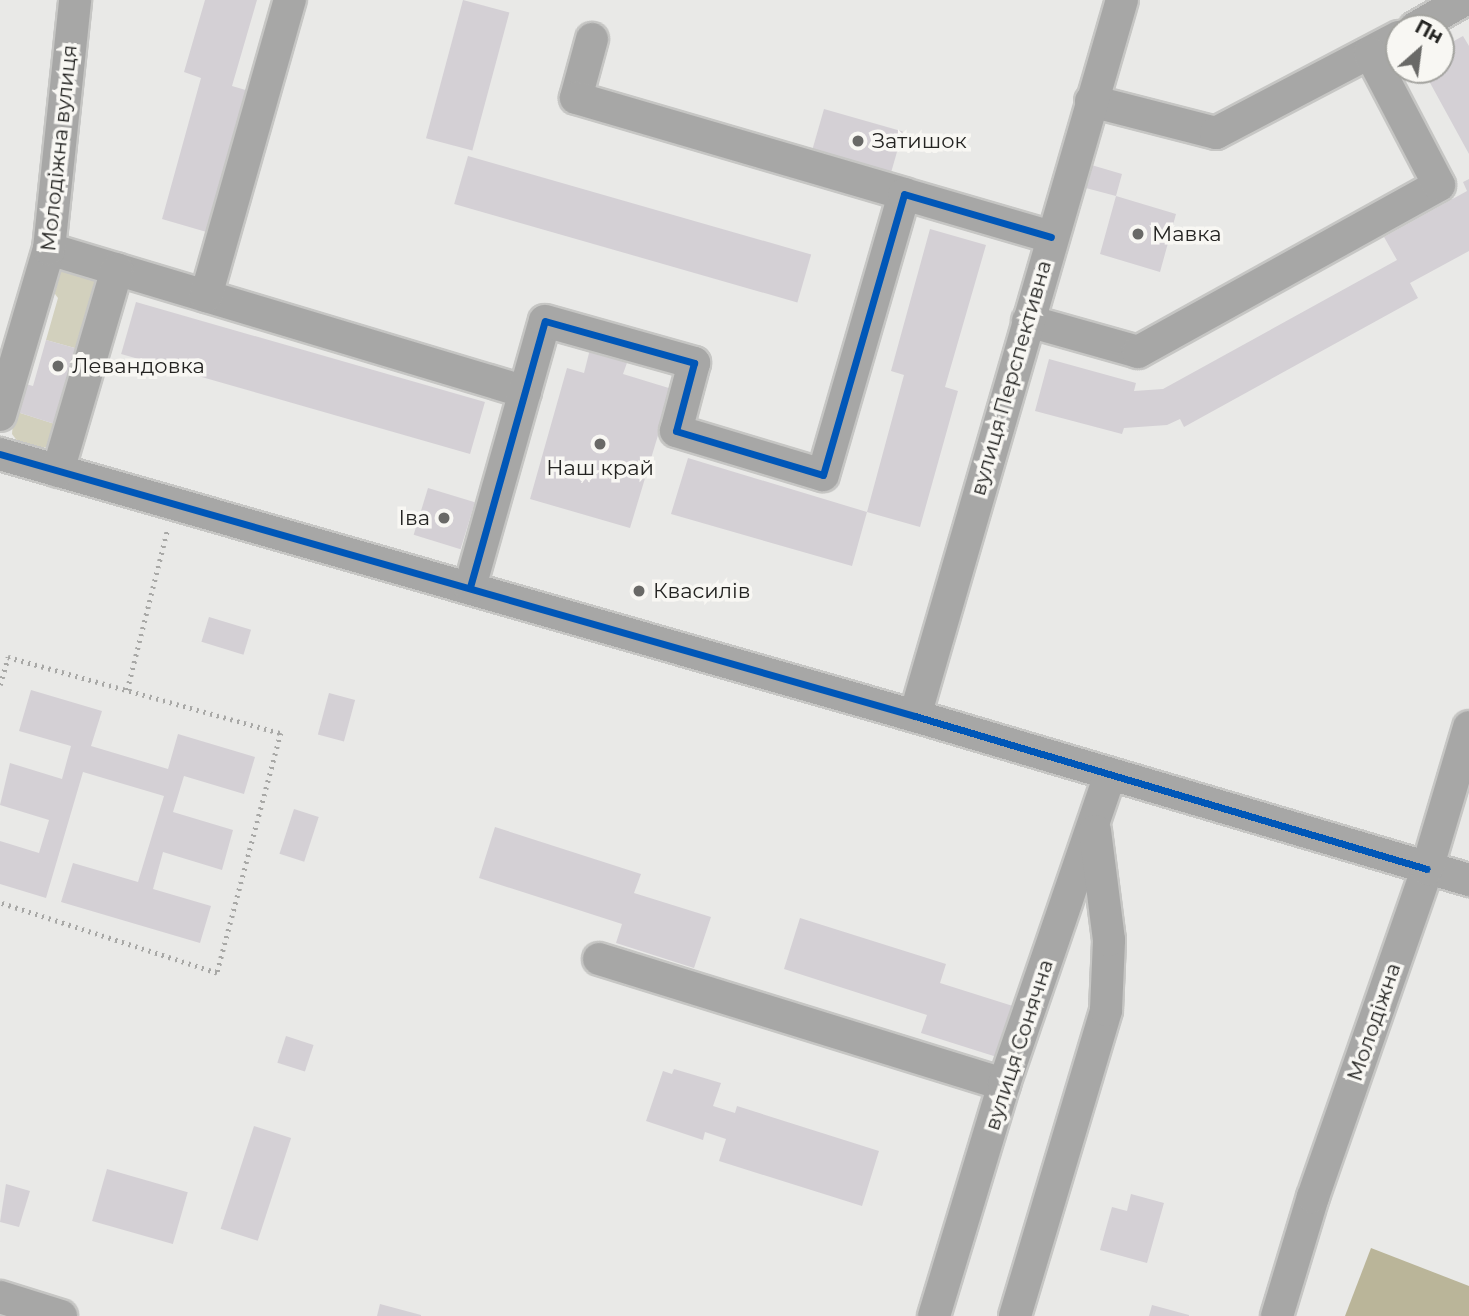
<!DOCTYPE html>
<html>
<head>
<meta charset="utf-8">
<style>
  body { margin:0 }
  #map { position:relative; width:1469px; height:1316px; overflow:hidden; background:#e9e9e7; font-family:Montserrat,sans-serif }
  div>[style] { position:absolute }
  .green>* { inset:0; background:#d2d0bd }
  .water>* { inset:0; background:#bab599 }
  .building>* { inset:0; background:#d4d0d5; transform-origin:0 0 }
  .path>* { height:4.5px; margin-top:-2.25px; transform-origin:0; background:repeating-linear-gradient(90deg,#a8a8a6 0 2px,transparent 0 7px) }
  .roads { filter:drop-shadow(2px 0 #c6c6c4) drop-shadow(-2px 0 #c6c6c4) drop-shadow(0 2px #c6c6c4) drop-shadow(0 -2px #c6c6c4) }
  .minor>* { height:32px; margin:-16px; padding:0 16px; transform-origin:16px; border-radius:16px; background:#a7a7a6 }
  .cycleway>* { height:7px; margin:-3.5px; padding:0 3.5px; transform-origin:3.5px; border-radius:3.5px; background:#0057b8 }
  .dots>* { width:19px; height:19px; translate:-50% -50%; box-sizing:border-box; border:4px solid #f8f7f3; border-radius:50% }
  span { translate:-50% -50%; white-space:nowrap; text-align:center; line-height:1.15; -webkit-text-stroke:7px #f8f7f3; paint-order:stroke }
  .poi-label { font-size:21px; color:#242422 }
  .left { translate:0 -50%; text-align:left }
  .right { translate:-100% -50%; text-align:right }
  .street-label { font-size:21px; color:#242422 }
  .north { position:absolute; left:1385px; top:14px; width:70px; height:70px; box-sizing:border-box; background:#f8f7f3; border:2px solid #a3a39f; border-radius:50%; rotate:28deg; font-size:19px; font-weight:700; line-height:28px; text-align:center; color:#242422 }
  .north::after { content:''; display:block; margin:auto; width:24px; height:32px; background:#696967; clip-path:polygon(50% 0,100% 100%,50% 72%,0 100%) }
</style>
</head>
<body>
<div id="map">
  <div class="green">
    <i style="clip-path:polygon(58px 268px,100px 278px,82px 350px,46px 340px,58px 298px,52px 290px)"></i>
    <i style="clip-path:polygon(14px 411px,61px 426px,50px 446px,36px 450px,21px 446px,12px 434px)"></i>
  </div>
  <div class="water">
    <i style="clip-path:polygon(1371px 1248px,1469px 1286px,1469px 1316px,1345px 1316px)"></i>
  </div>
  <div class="building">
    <i style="clip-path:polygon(205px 0,257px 0,232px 86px,249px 91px,210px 233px,162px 219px,201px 78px,184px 72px)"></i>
    <i style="left:463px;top:0;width:48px;height:143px;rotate:15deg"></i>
    <i style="clip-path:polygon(1463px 36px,1469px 46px,1469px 154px,1423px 70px,1441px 70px,1441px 48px)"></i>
    <i style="left:824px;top:109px;width:82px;height:45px;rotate:16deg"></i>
    <i style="left:468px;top:156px;width:357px;height:50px;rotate:16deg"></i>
    <i style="clip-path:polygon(1088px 164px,1122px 174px,1116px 196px,1176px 214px,1160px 272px,1100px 254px,1116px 196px,1082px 187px)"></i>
    <i style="clip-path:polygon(1469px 179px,1469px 251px,1410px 283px,1418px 298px,1184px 427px,1180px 419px,1167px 425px,1124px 428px,1122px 434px,1035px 411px,1049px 359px,1136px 383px,1134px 391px,1163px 389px,1397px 260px,1384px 237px,1467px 191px,1463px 182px)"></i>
    <i style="clip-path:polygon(930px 229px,986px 245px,945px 387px,958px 391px,920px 527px,867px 512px,852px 566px,671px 514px,688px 458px,867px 512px,904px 375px,891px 371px)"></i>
    <i style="left:136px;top:302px;width:363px;height:54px;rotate:16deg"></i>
    <i style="clip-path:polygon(46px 340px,82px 350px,61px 426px,14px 411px,22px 383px,33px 386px)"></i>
    <i style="clip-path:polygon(590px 349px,628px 360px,623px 374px,672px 389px,630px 528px,530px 499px,567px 368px,584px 373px)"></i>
    <i style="left:428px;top:488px;width:49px;height:49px;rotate:17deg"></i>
    <i style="left:209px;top:617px;width:44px;height:26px;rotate:17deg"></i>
    <i style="clip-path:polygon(31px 690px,102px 711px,91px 746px,168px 769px,178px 734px,255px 757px,244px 794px,184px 776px,173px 812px,233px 830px,222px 870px,163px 852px,153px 889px,211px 906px,200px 943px,61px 902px,73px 863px,138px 882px,164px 796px,83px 772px,46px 898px,0 884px,0 841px,39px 853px,49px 820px,0 805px,10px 763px,62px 779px,71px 746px,19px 731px)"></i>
    <i style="left:329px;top:693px;width:27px;height:43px;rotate:15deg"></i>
    <i style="left:294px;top:809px;width:26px;height:47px;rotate:18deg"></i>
    <i style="clip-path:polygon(495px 827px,641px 874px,634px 893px,711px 917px,694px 968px,616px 943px,622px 924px,479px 878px)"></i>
    <i style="clip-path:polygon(800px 918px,946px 964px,940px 983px,1016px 1007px,1000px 1058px,921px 1033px,927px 1015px,784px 969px)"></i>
    <i style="left:286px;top:1036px;width:29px;height:28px;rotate:18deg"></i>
    <i style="clip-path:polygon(674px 1069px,721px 1083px,713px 1106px,735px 1113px,737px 1106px,879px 1151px,862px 1206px,719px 1161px,726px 1139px,705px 1132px,703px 1140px,646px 1121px,663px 1071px,672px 1074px)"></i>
    <i style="left:254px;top:1126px;width:39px;height:108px;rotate:18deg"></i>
    <i style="left:107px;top:1169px;width:84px;height:54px;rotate:16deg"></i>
    <i style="clip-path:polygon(6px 1184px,30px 1191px,19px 1227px,0 1222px)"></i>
    <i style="clip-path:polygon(1131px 1194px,1164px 1203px,1147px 1263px,1100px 1250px,1112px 1207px,1127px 1211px)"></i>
    <i style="clip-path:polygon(380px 1304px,421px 1315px,421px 1316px,377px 1316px)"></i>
    <i style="clip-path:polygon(1152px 1305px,1189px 1315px,1189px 1316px,1149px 1316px)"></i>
  </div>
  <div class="path">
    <i style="left:0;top:685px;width:29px;rotate:-74deg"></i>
    <i style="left:8px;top:657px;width:283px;rotate:15.6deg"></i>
    <i style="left:281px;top:733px;width:248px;rotate:104.9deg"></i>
    <i style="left:217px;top:973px;width:228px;rotate:-162.1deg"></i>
    <i style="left:127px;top:690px;width:164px;rotate:-75.9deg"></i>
  </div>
  <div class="roads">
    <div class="minor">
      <i style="left:1415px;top:28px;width:56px;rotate:-29.7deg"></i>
      <i style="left:592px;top:39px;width:61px;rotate:105.2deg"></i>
      <i style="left:576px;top:98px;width:342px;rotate:16.3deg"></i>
      <i style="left:1091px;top:101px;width:129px;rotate:14.4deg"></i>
      <i style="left:1216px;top:133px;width:207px;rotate:-27.7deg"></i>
      <i style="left:49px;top:249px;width:497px;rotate:16.7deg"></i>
      <i style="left:206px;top:296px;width:308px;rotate:-74.2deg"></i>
      <i style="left:1028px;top:321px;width:114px;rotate:15.7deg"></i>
      <i style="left:1138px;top:352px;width:344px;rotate:-29deg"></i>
      <i style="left:1439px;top:185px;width:149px;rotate:-117.6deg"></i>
      <i style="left:0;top:415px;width:173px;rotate:-73.6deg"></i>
      <i style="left:49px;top:249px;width:250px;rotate:-84deg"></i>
      <i style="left:0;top:454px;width:952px;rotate:15.98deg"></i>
      <i style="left:915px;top:716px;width:578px;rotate:16.49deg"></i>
      <i style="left:58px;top:471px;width:210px;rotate:-73.7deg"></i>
      <i style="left:470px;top:587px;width:276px;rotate:-74.3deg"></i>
      <i style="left:545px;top:321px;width:155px;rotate:15.7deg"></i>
      <i style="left:694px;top:363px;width:70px;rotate:104.8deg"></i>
      <i style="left:676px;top:431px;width:153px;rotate:16.7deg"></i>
      <i style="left:823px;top:475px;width:292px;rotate:-73.9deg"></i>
      <i style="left:904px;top:194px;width:153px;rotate:16.3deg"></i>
      <i style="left:915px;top:716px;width:745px;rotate:-73.88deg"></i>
      <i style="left:599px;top:959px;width:424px;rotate:17.2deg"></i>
      <i style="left:0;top:1297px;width:64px;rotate:17.3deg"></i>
      <i style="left:934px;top:1316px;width:242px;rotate:-73.2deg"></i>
      <i style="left:1004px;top:1084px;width:327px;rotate:-71.1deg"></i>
      <i style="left:1015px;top:1316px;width:319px;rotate:-73.4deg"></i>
      <i style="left:1106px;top:1010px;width:70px;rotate:-87.5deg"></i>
      <i style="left:1109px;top:940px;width:110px;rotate:-97.3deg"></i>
      <i style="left:1277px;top:1316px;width:124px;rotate:-73.2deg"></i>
      <i style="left:1313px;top:1197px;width:347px;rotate:-70.8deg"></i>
      <i style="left:1427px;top:869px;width:148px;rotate:-73.5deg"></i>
    </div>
  </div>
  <div class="cycleway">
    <i style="left:0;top:454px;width:952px;rotate:15.98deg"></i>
    <i style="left:915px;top:716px;width:534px;rotate:16.64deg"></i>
    <i style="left:470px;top:587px;width:276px;rotate:-74.3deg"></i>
    <i style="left:545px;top:321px;width:155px;rotate:15.7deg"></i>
    <i style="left:694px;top:363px;width:70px;rotate:104.8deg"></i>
    <i style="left:676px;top:431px;width:153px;rotate:16.7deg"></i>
    <i style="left:823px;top:475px;width:292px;rotate:-73.9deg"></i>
    <i style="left:904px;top:194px;width:153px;rotate:16.3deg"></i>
  </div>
  <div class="dots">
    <i style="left:858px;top:141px;background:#696967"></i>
    <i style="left:1138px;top:234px;background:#696967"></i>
    <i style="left:58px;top:366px;background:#696967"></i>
    <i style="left:600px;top:444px;background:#696967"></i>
    <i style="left:444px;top:518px;background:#696967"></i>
    <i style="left:639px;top:591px;background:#696967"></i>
  </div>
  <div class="poi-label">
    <span class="left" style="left:872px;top:141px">Затишок</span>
    <span class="left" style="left:1152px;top:234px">Мавка</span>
    <span class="left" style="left:72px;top:366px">Левандовка</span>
    <span style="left:600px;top:468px">Наш край</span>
    <span class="right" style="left:430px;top:518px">Іва</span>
    <span class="left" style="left:653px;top:591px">Квасилів</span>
  </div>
  <div class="street-label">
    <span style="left:59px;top:148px;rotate:-84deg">Молодіжна вулиця</span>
    <span style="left:1011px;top:378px;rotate:-74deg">вулиця Перспективна</span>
    <span style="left:1374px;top:1022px;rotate:-71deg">Молодіжна</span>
    <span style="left:1019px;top:1045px;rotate:-72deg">вулиця Сонячна</span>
  </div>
  <div class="north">Пн</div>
</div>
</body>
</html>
